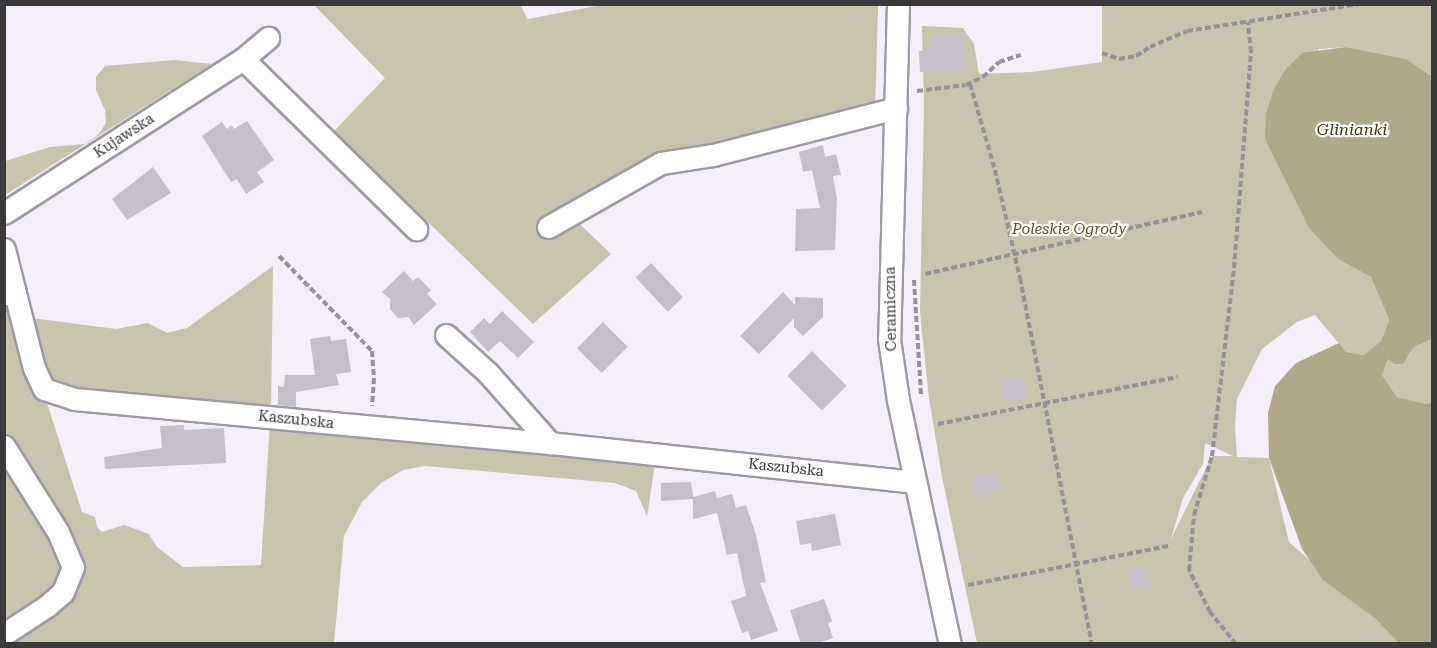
<!DOCTYPE html>
<html>
<head>
<meta charset="utf-8">
<style>
  body { margin:0 }
  #map { position:relative; width:1437px; height:648px; overflow:hidden; background:#f3eef8; font-family:"Roboto Serif",serif }
  div>[style] { position:absolute }
  .green>* { inset:0; background:#c7c3ac }
  .water>* { inset:0; background:#aea988 }
  .building>* { inset:0; background:#c4bfc9; transform-origin:0 0 }
  .path>* { height:4px; margin-top:-2px; transform-origin:0; background:repeating-linear-gradient(90deg,#959299 0 6px,transparent 0 9px) }
  .roads { filter:drop-shadow(2px 0 #9e9aa3) drop-shadow(-2px 0 #9e9aa3) drop-shadow(0 2px #9e9aa3) drop-shadow(0 -2px #9e9aa3) }
  .minor>* { height:21px; margin:-10.5px; padding:0 10.5px; transform-origin:10.5px; border-radius:10.5px; background:#fff }
  span { translate:-50% -50%; white-space:nowrap; text-align:center; line-height:1.15; -webkit-text-stroke:4.5px #fff; paint-order:stroke }
  .street-label { font-size:15px; color:#3a393c }
  .park-label { font-size:15px; color:#5e551d; font-style:italic }
  .water-label { font-size:16px; color:#3f380c; font-style:italic }
  .frame { position:absolute; inset:0; border:6px solid #3a393c; pointer-events:none }
</style>
</head>
<body>
<div id="map">
  <div class="green">
    <i style="clip-path:polygon(607px 4px,878px 6px,875px 115px,704px 152px,654px 153px,563px 208px,611px 254px,533px 324px,334px 131px,385px 78px,314px 5px,520px 5px,528px 19px)"></i>
    <i style="clip-path:polygon(evenodd,1102px 5px,1432px 5px,1432px 75px,1429px 76px,1406px 59px,1346px 47px,1319px 49px,1265px 139px,1288px 182px,1338px 259px,1371px 277px,1389px 320px,1381px 341px,1364px 355px,1346px 352px,1315px 315px,1297px 322px,1262px 349px,1237px 399px,1235px 426px,1237px 457px,1269px 458px,1289px 542px,1376px 619px,1409px 643px,977px 643px,942px 477px,929px 398px,920px 313px,924px 104px,922px 26px,963px 28px,974px 44px,979px 74px,1032px 72px,1102px 62px,1102px 5px,1205px 443px,1233px 456px,1212px 456px,1171px 539px,1183px 498px,1203px 464px,1205px 443px)"></i>
    <i style="clip-path:polygon(174px 60px,212px 64px,5px 195px,5px 161px,50px 147px,85px 144px,98px 135px,106px 123px,105px 110px,96px 90px,96px 77px,105px 66px)"></i>
    <i style="clip-path:polygon(273px 266px,271px 413px,71px 387px,56px 382px,47px 375px,42px 366px,31px 318px,116px 329px,148px 323px,167px 333px,187px 328px)"></i>
    <i style="clip-path:polygon(4px 304px,13px 314px,41px 396px,47px 403px,82px 512px,95px 517px,97px 527px,102px 532px,124px 525px,149px 534px,157px 547px,183px 567px,261px 565px,270px 422px,656px 457px,647px 516px,636px 491px,615px 483px,425px 466px,403px 470px,381px 483px,362px 502px,344px 536px,334px 643px,5px 643px,80px 569px,5px 436px)"></i>
    <i style="clip-path:polygon(1432px 339px,1432px 402px,1427px 404px,1397px 397px,1382px 375px,1388px 359px,1408px 357px,1414px 347px)"></i>
    <i style="clip-path:polygon(4px 456px,62px 550px,63px 582px,4px 627px)"></i>
  </div>
  <div class="water">
    <i style="clip-path:polygon(1346px 47px,1406px 59px,1429px 75px,1432px 75px,1432px 339px,1414px 347px,1403px 364px,1395px 364px,1388px 359px,1382px 375px,1397px 397px,1427px 404px,1432px 402px,1432px 643px,1398px 642px,1376px 619px,1323px 580px,1302px 549px,1269px 458px,1268px 413px,1275px 386px,1296px 363px,1339px 343px,1346px 352px,1364px 355px,1381px 341px,1389px 320px,1371px 277px,1338px 259px,1309px 228px,1265px 139px,1266px 113px,1274px 89px,1285px 70px,1302px 53px)"></i>
  </div>
  <div class="building">
    <i style="clip-path:polygon(963px 34px,966px 72px,920px 72px,919px 51px,930px 50px,930px 35px)"></i>
    <i style="clip-path:polygon(247px 121px,274px 160px,257px 172px,264px 182px,246px 194px,237px 179px,231px 182px,202px 136px,222px 122px,227px 129px,232px 125px,234px 129px)"></i>
    <i style="clip-path:polygon(823px 145px,825px 157px,836px 154px,841px 175px,833px 176px,837px 199px,835px 250px,795px 251px,796px 209px,820px 208px,812px 170px,803px 172px,799px 152px)"></i>
    <i style="clip-path:polygon(153px 167px,171px 193px,127px 220px,112px 199px)"></i>
    <i style="left:651px;top:263px;width:47px;height:21px;rotate:47deg"></i>
    <i style="clip-path:polygon(404px 271px,413px 281px,418px 277px,431px 290px,427px 294px,437px 304px,414px 325px,408px 317px,398px 318px,390px 309px,390px 299px,382px 292px)"></i>
    <i style="clip-path:polygon(783px 292px,795px 305px,795px 297px,823px 298px,823px 317px,803px 336px,794px 327px,794px 318px,759px 354px,740px 336px)"></i>
    <i style="clip-path:polygon(502px 311px,534px 342px,518px 358px,500px 341px,488px 352px,470px 332px,484px 318px,490px 324px)"></i>
    <i style="left:603px;top:322px;width:35px;height:37px;rotate:45deg"></i>
    <i style="clip-path:polygon(330px 336px,331px 341px,346px 339px,351px 372px,336px 374px,339px 385px,296px 392px,296px 407px,278px 405px,278px 386px,284px 387px,285px 375px,315px 375px,310px 339px)"></i>
    <i style="left:812px;top:351px;width:49px;height:35px;rotate:45deg"></i>
    <i style="left:1022px;top:376px;width:22px;height:21px;rotate:80deg"></i>
    <i style="clip-path:polygon(184px 425px,184px 430px,224px 428px,226px 463px,105px 469px,104px 457px,162px 448px,160px 426px)"></i>
    <i style="left:995px;top:473px;width:19px;height:25px;rotate:78deg"></i>
    <i style="clip-path:polygon(691px 482px,693px 497px,715px 491px,717px 498px,732px 494px,736px 508px,746px 505px,756px 535px,766px 582px,760px 583px,778px 631px,751px 640px,748px 631px,742px 633px,731px 601px,746px 596px,737px 553px,727px 555px,717px 513px,693px 519px,693px 499px,661px 501px,661px 483px)"></i>
    <i style="clip-path:polygon(835px 514px,841px 545px,812px 551px,811px 543px,800px 545px,796px 521px)"></i>
    <i style="left:1146px;top:567px;width:20px;height:18px;rotate:81deg"></i>
    <i style="clip-path:polygon(824px 599px,832px 621px,828px 623px,833px 638px,815px 644px,801px 644px,790px 610px)"></i>
  </div>
  <div class="path">
    <i style="left:1102px;top:53px;width:18px;rotate:19deg"></i>
    <i style="left:1119px;top:59px;width:17px;rotate:-10deg"></i>
    <i style="left:1136px;top:56px;width:17px;rotate:-33deg"></i>
    <i style="left:1150px;top:47px;width:40px;rotate:-23.4deg"></i>
    <i style="left:1187px;top:31px;width:174px;rotate:-8.9deg"></i>
    <i style="left:970px;top:84px;width:90px;rotate:73.8deg"></i>
    <i style="left:995px;top:170px;width:111px;rotate:77deg"></i>
    <i style="left:1020px;top:278px;width:373px;rotate:78.9deg"></i>
    <i style="left:917px;top:91px;width:49px;rotate:-7deg"></i>
    <i style="left:966px;top:85px;width:19px;rotate:-25deg"></i>
    <i style="left:983px;top:77px;width:22px;rotate:-43deg"></i>
    <i style="left:999px;top:62px;width:23px;rotate:-18deg"></i>
    <i style="left:279px;top:256px;width:133px;rotate:45.6deg"></i>
    <i style="left:372px;top:351px;width:27px;rotate:86deg"></i>
    <i style="left:374px;top:378px;width:28px;rotate:94deg"></i>
    <i style="left:925px;top:274px;width:284px;rotate:-12.6deg"></i>
    <i style="left:914px;top:280px;width:115px;rotate:86.5deg"></i>
    <i style="left:938px;top:424px;width:244px;rotate:-11.1deg"></i>
    <i style="left:968px;top:585px;width:204px;rotate:-11deg"></i>
    <i style="left:1236px;top:644px;width:41px;rotate:-129.1deg"></i>
    <i style="left:1210px;top:612px;width:47px;rotate:-116.6deg"></i>
    <i style="left:1189px;top:570px;width:55px;rotate:-84.8deg"></i>
    <i style="left:1194px;top:515px;width:62px;rotate:-73deg"></i>
    <i style="left:1212px;top:456px;width:189px;rotate:-83.3deg"></i>
    <i style="left:1234px;top:268px;width:217px;rotate:-85.5deg"></i>
    <i style="left:1251px;top:52px;width:30px;rotate:-96deg"></i>
  </div>
  <div class="roads">
    <div class="minor">
      <i style="left:898px;top:4px;width:335px;rotate:91.5deg"></i>
      <i style="left:889px;top:339px;width:62px;rotate:81.6deg"></i>
      <i style="left:898px;top:400px;width:249px;rotate:78deg"></i>
      <i style="left:243px;top:59px;width:243px;rotate:44.5deg"></i>
      <i style="left:4px;top:213px;width:284px;rotate:-32.8deg"></i>
      <i style="left:243px;top:59px;width:33px;rotate:-40deg"></i>
      <i style="left:548px;top:227px;width:130px;rotate:-29.5deg"></i>
      <i style="left:661px;top:163px;width:53px;rotate:-8.7deg"></i>
      <i style="left:713px;top:155px;width:189px;rotate:-14.4deg"></i>
      <i style="left:4px;top:249px;width:45px;rotate:76deg"></i>
      <i style="left:4px;top:294px;width:11px;rotate:-5deg"></i>
      <i style="left:15px;top:293px;width:77px;rotate:75.8deg"></i>
      <i style="left:34px;top:368px;width:23px;rotate:65deg"></i>
      <i style="left:44px;top:389px;width:32px;rotate:18deg"></i>
      <i style="left:74px;top:399px;width:478px;rotate:5.3deg"></i>
      <i style="left:550px;top:443px;width:367px;rotate:6.1deg"></i>
      <i style="left:446px;top:335px;width:57px;rotate:42.1deg"></i>
      <i style="left:488px;top:373px;width:94px;rotate:48.5deg"></i>
      <i style="left:4px;top:446px;width:102px;rotate:57.9deg"></i>
      <i style="left:58px;top:532px;width:38px;rotate:67deg"></i>
      <i style="left:73px;top:567px;width:27px;rotate:112deg"></i>
      <i style="left:63px;top:592px;width:21px;rotate:139deg"></i>
      <i style="left:47px;top:606px;width:51px;rotate:146.9deg"></i>
    </div>
  </div>
  <div class="street-label">
    <span style="left:124px;top:136px;rotate:-33deg">Kujawska</span>
    <span style="left:891px;top:309px;rotate:-91deg">Ceramiczna</span>
    <span style="left:296px;top:420px;rotate:6deg">Kaszubska</span>
    <span style="left:786px;top:468px;rotate:6deg">Kaszubska</span>
  </div>
  <div class="park-label">
    <span style="left:1069px;top:230px">Poleskie Ogrody</span>
  </div>
  <div class="water-label">
    <span style="left:1352px;top:130px">Glinianki</span>
  </div>
  <div class="frame"></div>
</div>
</body>
</html>
